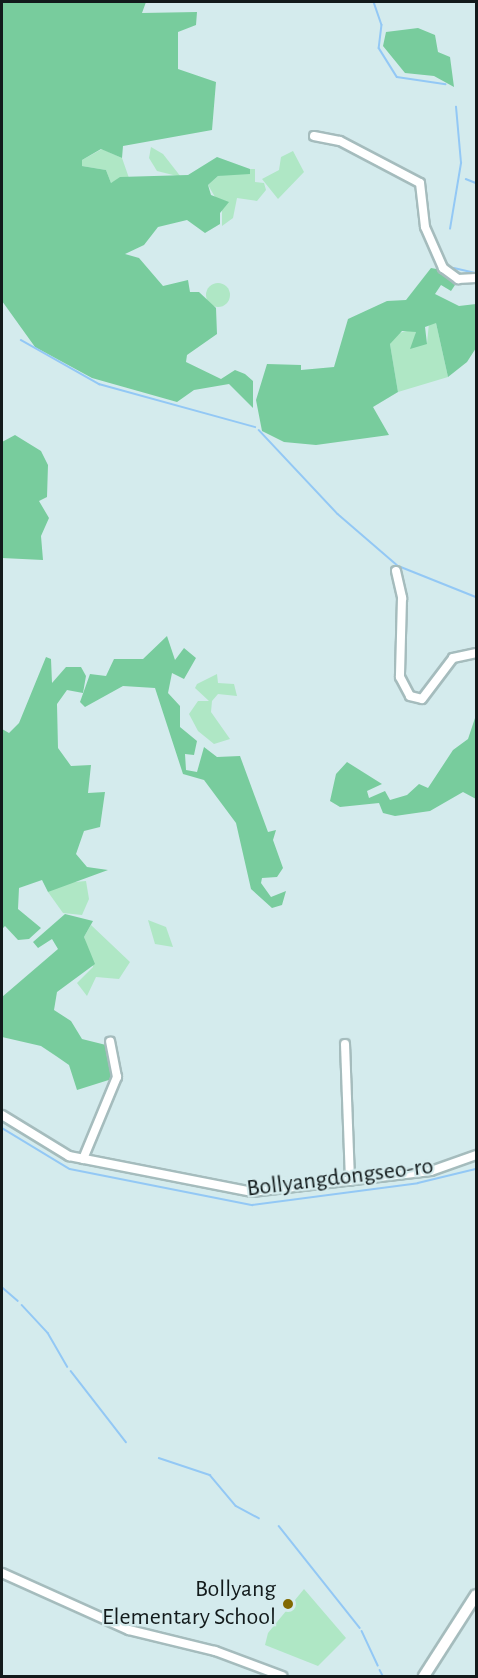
<!DOCTYPE html>
<html>
<head>
<meta charset="utf-8">
<style>
  body { margin:0 }
  #map { position:relative; width:478px; height:1678px; overflow:hidden; background:#d4ebed; font-family:"Alegreya Sans",sans-serif }
  div>[style] { position:absolute }
  .green>* { inset:0; background:#afe7c5 }
  .round { border-radius:50% }
  .forest>* { inset:0; background:#78cc9d }
  .stream>* { height:1.5px; margin:-0.75px; padding:0 0.75px; transform-origin:0.75px; border-radius:0.75px; background:#93c8f5 }
  .roads { filter:drop-shadow(2px 0 #a5bcbd) drop-shadow(-2px 0 #a5bcbd) drop-shadow(0 2px #a5bcbd) drop-shadow(0 -2px #a5bcbd) }
  .minor>* { height:8px; margin:-4px; padding:0 4px; transform-origin:4px; border-radius:4px; background:#fff }
  .major>* { height:10px; margin:-5px; padding:0 5px; transform-origin:5px; border-radius:5px; background:#fff }
  .dots>* { width:16px; height:16px; translate:-50% -50%; box-sizing:border-box; border:3px solid #d4ebed; border-radius:50% }
  span { translate:-50% -50%; white-space:nowrap; text-align:center; line-height:1.15; -webkit-text-stroke:4.5px #d4ebed; paint-order:stroke }
  .street-label { font-size:24px; color:#121a1b }
  .poi-label { font-size:24px; color:#121a1b }
  .right { translate:-100% -50%; text-align:right }
  .frame { position:absolute; inset:0; border:3px solid #121a1b; pointer-events:none }
</style>
</head>
<body>
<div id="map">
  <div class="green">
    <i style="clip-path:polygon(151px 147px,163px 154px,181px 177px,157px 171px,149px 158px)"></i>
    <i style="clip-path:polygon(102px 149px,122px 158px,129px 178px,111px 183px,106px 170px,82px 166px,82px 160px)"></i>
    <i style="clip-path:polygon(293px 151px,304px 172px,278px 199px,262px 179px,279px 170px,281px 157px)"></i>
    <i style="clip-path:polygon(250px 169px,255px 169px,255px 182px,264px 183px,266px 190px,257px 201px,237px 198px,233px 218px,222px 226px,222px 209px,208px 185px,218px 176px)"></i>
    <i class="round" style="left:206px;top:283px;width:24px;height:24px"></i>
    <i style="clip-path:polygon(429px 323px,436px 323px,448px 377px,398px 392px,390px 344px,395px 334px,411px 330px,416px 332px,414px 341px,427px 343px)"></i>
    <i style="clip-path:polygon(217px 674px,218px 683px,234px 684px,237px 696px,218px 694px,212px 701px,211px 712px,230px 739px,214px 744px,198px 731px,189px 714px,198px 701px,209px 701px,195px 688px,197px 684px)"></i>
    <i style="clip-path:polygon(86px 881px,89px 899px,82px 915px,63px 913px,48px 892px,64px 883px)"></i>
    <i style="clip-path:polygon(148px 920px,166px 927px,173px 947px,155px 944px)"></i>
    <i style="clip-path:polygon(91px 925px,130px 962px,119px 979px,96px 977px,87px 996px,77px 983px,93px 967px,84px 937px)"></i>
    <i style="clip-path:polygon(304px 1589px,346px 1638px,318px 1666px,265px 1645px,268px 1633px)"></i>
  </div>
  <div class="forest">
    <i style="clip-path:polygon(2px 2px,146px 2px,142px 13px,197px 12px,196px 25px,178px 32px,178px 69px,216px 82px,212px 130px,123px 146px,122px 158px,101px 149px,82px 160px,82px 166px,106px 170px,111px 183px,120px 177px,188px 175px,217px 157px,250px 169px,250px 174px,218px 176px,208px 185px,211px 195px,229px 202px,220px 213px,220px 224px,205px 233px,187px 220px,158px 227px,144px 245px,125px 254px,139px 258px,163px 286px,188px 280px,190px 292px,199px 292px,216px 308px,217px 334px,187px 355px,186px 362px,221px 379px,235px 370px,245px 374px,253px 381px,253px 408px,229px 384px,194px 390px,177px 402px,92px 378px,35px 347px,2px 301px)"></i>
    <i style="clip-path:polygon(418px 28px,435px 35px,438px 52px,450px 57px,454px 87px,434px 76px,405px 73px,383px 46px,386px 32px)"></i>
    <i style="clip-path:polygon(431px 268px,442px 270px,455px 285px,451px 291px,441px 285px,435px 294px,459px 306px,476px 304px,476px 348px,467px 362px,448px 377px,436px 323px,425px 327px,427px 344px,410px 349px,416px 332px,402px 331px,390px 344px,398px 392px,373px 407px,389px 435px,316px 445px,284px 442px,262px 431px,256px 400px,267px 364px,301px 365px,301px 370px,334px 367px,348px 319px,387px 301px,406px 300px)"></i>
    <i style="clip-path:polygon(15px 435px,41px 451px,48px 465px,47px 497px,39px 501px,49px 518px,41px 536px,43px 560px,2px 558px,2px 442px)"></i>
    <i style="clip-path:polygon(167px 636px,175px 660px,184px 648px,196px 658px,184px 679px,172px 673px,168px 693px,180px 706px,180px 727px,197px 741px,194px 755px,185px 754px,186px 770px,197px 772px,204px 747px,217px 757px,240px 756px,268px 832px,276px 830px,273px 840px,283px 868px,277px 877px,262px 878px,261px 883px,271px 897px,286px 891px,282px 905px,272px 908px,251px 889px,236px 823px,204px 780px,183px 774px,155px 688px,123px 686px,85px 707px,80px 702px,90px 674px,106px 676px,114px 659px,143px 659px)"></i>
    <i style="clip-path:polygon(46px 657px,51px 659px,52px 683px,66px 667px,81px 667px,86px 676px,83px 693px,67px 690px,57px 704px,58px 748px,71px 766px,91px 765px,88px 793px,105px 792px,100px 827px,84px 831px,76px 854px,87px 867px,108px 870px,48px 892px,42px 880px,19px 888px,18px 909px,41px 928px,29px 939px,18px 940px,5px 926px,2px 929px,2px 729px,9px 733px,19px 723px)"></i>
    <i style="clip-path:polygon(476px 715px,476px 799px,463px 792px,430px 811px,395px 816px,383px 813px,379px 803px,340px 807px,330px 801px,336px 774px,347px 762px,382px 784px,367px 791px,369px 798px,385px 791px,390px 800px,407px 795px,419px 784px,428px 788px,453px 750px,468px 739px)"></i>
    <i style="clip-path:polygon(65px 914px,93px 921px,84px 937px,95px 964px,57px 992px,54px 1010px,71px 1021px,82px 1039px,106px 1045px,115px 1078px,77px 1090px,69px 1065px,56px 1056px,41px 1046px,2px 1037px,2px 997px,58px 949px,52px 939px,38px 948px,33px 942px)"></i>
  </div>
  <div class="stream">
    <i style="left:374px;top:2px;width:24px;rotate:71deg"></i>
    <i style="left:382px;top:25px;width:23px;rotate:97deg"></i>
    <i style="left:379px;top:48px;width:34px;rotate:58deg"></i>
    <i style="left:397px;top:77px;width:49px;rotate:8.3deg"></i>
    <i style="left:466px;top:179px;width:11px;rotate:22deg"></i>
    <i style="left:450px;top:229px;width:67px;rotate:-80.5deg"></i>
    <i style="left:461px;top:163px;width:56px;rotate:-95.1deg"></i>
    <i style="left:454px;top:268px;width:23px;rotate:13deg"></i>
    <i style="left:21px;top:340px;width:90px;rotate:29.4deg"></i>
    <i style="left:99px;top:384px;width:162px;rotate:15.4deg"></i>
    <i style="left:259px;top:430px;width:115px;rotate:46.8deg"></i>
    <i style="left:338px;top:514px;width:78px;rotate:40.8deg"></i>
    <i style="left:401px;top:567px;width:81px;rotate:21.8deg"></i>
    <i style="left:2px;top:1128px;width:79px;rotate:31.1deg"></i>
    <i style="left:70px;top:1169px;width:186px;rotate:11.2deg"></i>
    <i style="left:252px;top:1205px;width:167px;rotate:-7.5deg"></i>
    <i style="left:418px;top:1183px;width:60px;rotate:-13.6deg"></i>
    <i style="left:2px;top:1287px;width:21px;rotate:41deg"></i>
    <i style="left:22px;top:1305px;width:38px;rotate:47deg"></i>
    <i style="left:48px;top:1333px;width:39px;rotate:60deg"></i>
    <i style="left:71px;top:1371px;width:90px;rotate:52.2deg"></i>
    <i style="left:159px;top:1458px;width:54px;rotate:18.4deg"></i>
    <i style="left:210px;top:1475px;width:40px;rotate:50deg"></i>
    <i style="left:236px;top:1506px;width:26px;rotate:28deg"></i>
    <i style="left:279px;top:1526px;width:130px;rotate:51.5deg"></i>
    <i style="left:362px;top:1631px;width:38px;rotate:65deg"></i>
    <i style="left:380px;top:1670px;width:7px;rotate:63deg"></i>
  </div>
  <div class="roads">
    <div class="minor">
      <i style="left:314px;top:136px;width:26px;rotate:11deg"></i>
      <i style="left:340px;top:141px;width:90px;rotate:27.7deg"></i>
      <i style="left:420px;top:183px;width:44px;rotate:83.5deg"></i>
      <i style="left:425px;top:227px;width:45px;rotate:66.3deg"></i>
      <i style="left:443px;top:268px;width:19px;rotate:36deg"></i>
      <i style="left:458px;top:279px;width:18px;rotate:-3deg"></i>
      <i style="left:396px;top:571px;width:28px;rotate:77deg"></i>
      <i style="left:402px;top:598px;width:79px;rotate:91.5deg"></i>
      <i style="left:400px;top:677px;width:21px;rotate:62deg"></i>
      <i style="left:410px;top:696px;width:12px;rotate:14deg"></i>
      <i style="left:422px;top:699px;width:51px;rotate:-52.9deg"></i>
      <i style="left:453px;top:658px;width:24px;rotate:-12deg"></i>
      <i style="left:345px;top:1044px;width:137px;rotate:87.9deg"></i>
      <i style="left:2px;top:1115px;width:79px;rotate:31.5deg"></i>
      <i style="left:69px;top:1156px;width:187px;rotate:11.1deg"></i>
      <i style="left:252px;top:1192px;width:180px;rotate:-6.7deg"></i>
      <i style="left:431px;top:1171px;width:48px;rotate:-19.6deg"></i>
      <i style="left:83px;top:1159px;width:89px;rotate:-67.5deg"></i>
      <i style="left:117px;top:1077px;width:36px;rotate:-101deg"></i>
      <i style="left:2px;top:1573px;width:139px;rotate:24.2deg"></i>
      <i style="left:129px;top:1630px;width:89px;rotate:13.7deg"></i>
      <i style="left:215px;top:1651px;width:72px;rotate:20.5deg"></i>
    </div>
    <div class="major">
      <i style="left:424px;top:1676px;width:96px;rotate:-57.3deg"></i>
    </div>
  </div>
  <div class="dots">
    <i style="left:288px;top:1604px;background:#816901"></i>
  </div>
  <div class="street-label">
    <span style="left:340px;top:1178px;rotate:-7deg">Bollyangdongseo-ro</span>
  </div>
  <div class="poi-label">
    <span class="right" style="left:276px;top:1604px">Bollyang<br>Elementary School</span>
  </div>
  <div class="frame"></div>
</div>
</body>
</html>
